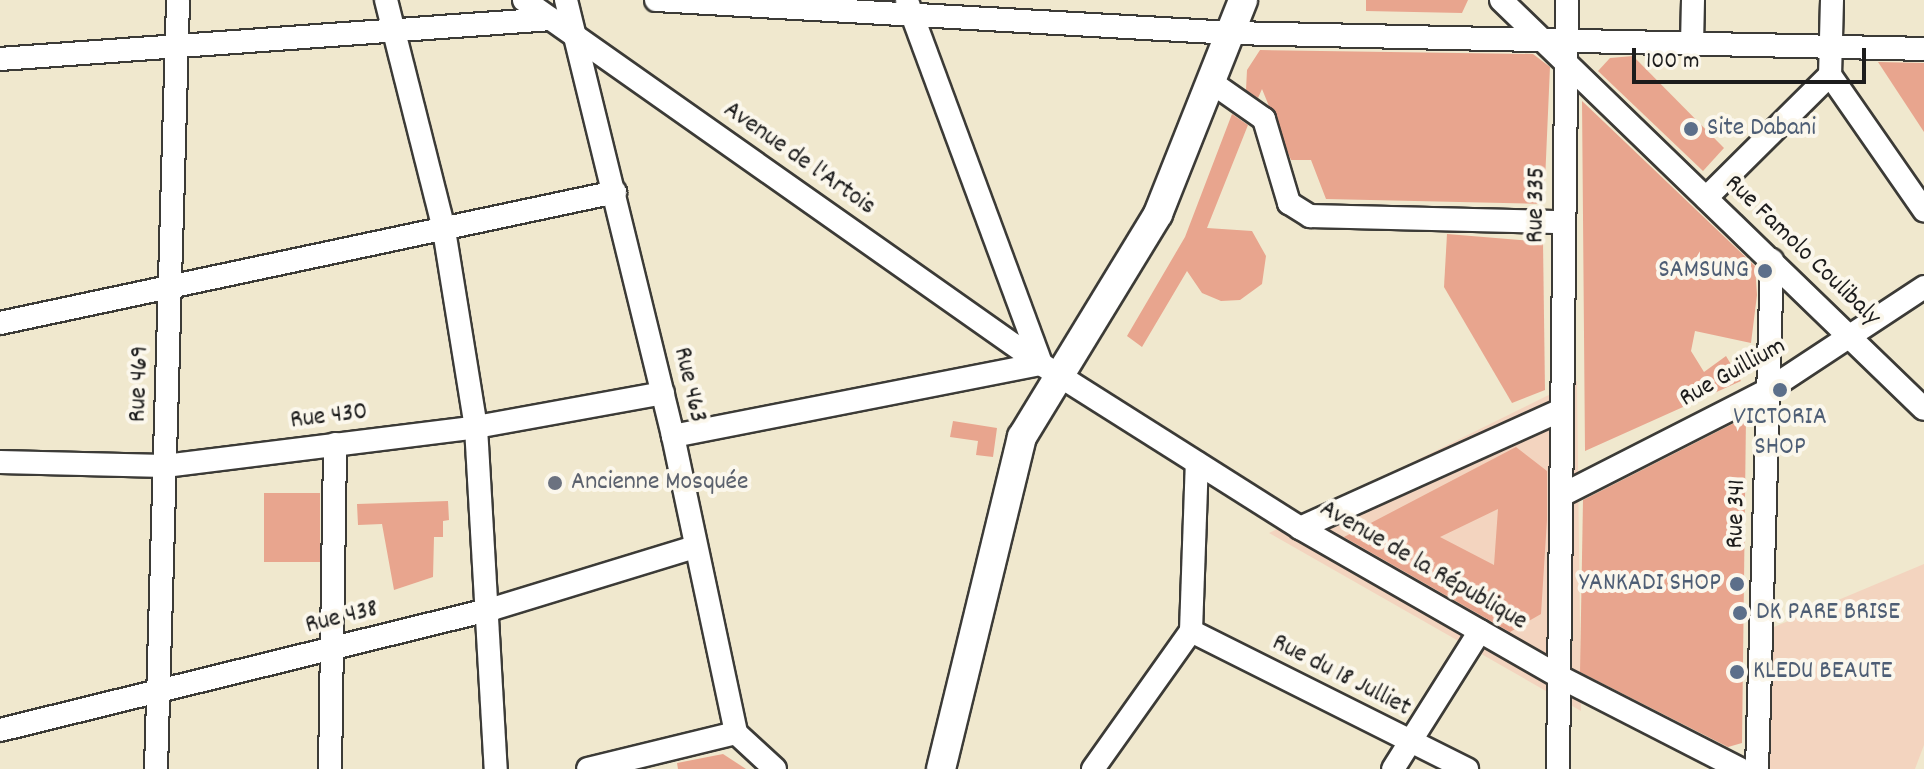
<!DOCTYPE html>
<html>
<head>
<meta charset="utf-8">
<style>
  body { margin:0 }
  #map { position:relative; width:1924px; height:769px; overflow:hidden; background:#f0e8ce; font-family:Dekko,sans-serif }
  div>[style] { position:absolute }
  .built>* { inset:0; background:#f3d4bf }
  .building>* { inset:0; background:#e8a58e; transform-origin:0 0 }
  .roads { filter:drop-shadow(2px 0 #3c3b37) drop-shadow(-2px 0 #3c3b37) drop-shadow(0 2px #3c3b37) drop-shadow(0 -2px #3c3b37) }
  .minor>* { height:22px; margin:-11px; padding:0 11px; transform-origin:11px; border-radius:11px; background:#fff }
  .major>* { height:28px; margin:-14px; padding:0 14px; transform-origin:14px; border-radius:14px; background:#fff }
  .dots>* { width:22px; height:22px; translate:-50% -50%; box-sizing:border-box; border:4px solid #fbf7ec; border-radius:50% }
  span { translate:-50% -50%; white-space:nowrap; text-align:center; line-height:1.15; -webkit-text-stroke:8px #fbf7ec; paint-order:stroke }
  .service-label { font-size:26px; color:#4e5e75 }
  .left { translate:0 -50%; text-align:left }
  .right { translate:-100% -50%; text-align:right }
  .street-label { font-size:26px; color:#1c1c1c }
  .worship-label { font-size:26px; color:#5b616d }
  .scale { position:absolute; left:1632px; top:48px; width:234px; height:36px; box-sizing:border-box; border:4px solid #1c1c1c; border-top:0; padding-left:10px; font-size:24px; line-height:28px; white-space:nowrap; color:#1c1c1c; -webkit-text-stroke:6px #fbf7ec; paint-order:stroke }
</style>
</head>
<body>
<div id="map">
  <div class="built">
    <i style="clip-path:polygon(1577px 381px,1581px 711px,1269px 533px)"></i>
    <i style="clip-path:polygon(1924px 564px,1924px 745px,1915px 769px,1769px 769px,1774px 627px)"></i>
  </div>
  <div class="building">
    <i style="clip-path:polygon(1366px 0,1468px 0,1462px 13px,1366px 11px)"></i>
    <i style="clip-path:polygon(1260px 50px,1533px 54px,1550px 67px,1544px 204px,1326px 199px,1311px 160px,1291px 160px,1262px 89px,1258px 98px,1246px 90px,1247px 70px)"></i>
    <i style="clip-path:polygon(1633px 56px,1724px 148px,1703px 171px,1598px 71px,1610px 58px)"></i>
    <i style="clip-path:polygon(1878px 62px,1924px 63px,1924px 132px)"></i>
    <i style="clip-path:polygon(1582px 101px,1755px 266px,1757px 295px,1751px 343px,1695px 331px,1691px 351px,1704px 372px,1726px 356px,1741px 381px,1585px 451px)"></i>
    <i style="clip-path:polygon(1232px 114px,1248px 125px,1207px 228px,1252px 231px,1266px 256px,1262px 284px,1240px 300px,1221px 301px,1202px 293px,1187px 271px,1142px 347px,1127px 336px,1185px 237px)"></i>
    <i style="clip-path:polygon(1447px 234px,1543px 242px,1545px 390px,1512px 403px,1444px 287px)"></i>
    <i style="clip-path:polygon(1746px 417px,1742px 743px,1728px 747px,1580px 672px,1583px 500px)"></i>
    <i style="clip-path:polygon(953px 421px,997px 428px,993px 457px,976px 455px,978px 441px,950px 437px)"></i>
    <i style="clip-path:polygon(evenodd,1516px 447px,1547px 471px,1547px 520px,1541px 614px,1510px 632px,1344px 537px,1516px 447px,1498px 509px,1494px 565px,1440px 537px,1498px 509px)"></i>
    <i style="left:264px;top:493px;width:56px;height:69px"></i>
    <i style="clip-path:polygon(448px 501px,449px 520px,443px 521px,443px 537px,434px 537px,433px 577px,394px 590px,382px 524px,358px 525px,357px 504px)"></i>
    <i style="clip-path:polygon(723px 754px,746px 769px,678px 769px,677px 763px)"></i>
  </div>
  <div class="roads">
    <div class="minor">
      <i style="left:386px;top:0;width:237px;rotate:75.8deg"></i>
      <i style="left:444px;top:230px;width:200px;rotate:80.8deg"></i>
      <i style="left:476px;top:427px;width:343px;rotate:86.7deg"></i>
      <i style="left:524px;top:0;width:632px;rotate:35.15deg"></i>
      <i style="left:1041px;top:364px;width:307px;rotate:32.3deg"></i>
      <i style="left:1300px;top:528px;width:302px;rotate:29.8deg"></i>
      <i style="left:1562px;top:678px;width:200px;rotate:27.1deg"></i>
      <i style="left:566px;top:0;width:449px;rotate:76.2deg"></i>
      <i style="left:673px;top:436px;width:304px;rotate:78deg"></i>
      <i style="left:736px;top:733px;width:53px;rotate:42.7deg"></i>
      <i style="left:656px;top:0;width:577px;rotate:3.28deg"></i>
      <i style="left:1232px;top:33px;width:692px;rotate:1.32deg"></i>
      <i style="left:1501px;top:0;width:588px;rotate:44.04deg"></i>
      <i style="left:1832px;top:0;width:75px;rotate:91.5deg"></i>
      <i style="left:1830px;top:75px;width:165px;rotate:55.2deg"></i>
      <i style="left:907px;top:1px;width:387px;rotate:69.7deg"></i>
      <i style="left:1692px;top:44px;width:44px;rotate:-88.7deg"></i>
      <i style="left:0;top:59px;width:552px;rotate:-4.15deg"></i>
      <i style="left:1214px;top:84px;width:61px;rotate:35deg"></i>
      <i style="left:1264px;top:119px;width:88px;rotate:73.4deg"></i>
      <i style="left:1289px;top:203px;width:25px;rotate:32deg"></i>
      <i style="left:1310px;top:216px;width:254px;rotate:1.4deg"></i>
      <i style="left:1706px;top:198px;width:175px;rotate:-44.8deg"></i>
      <i style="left:0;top:323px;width:629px;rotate:-12.02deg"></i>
      <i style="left:673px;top:436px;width:375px;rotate:-11.1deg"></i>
      <i style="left:0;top:462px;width:165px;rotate:1.4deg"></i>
      <i style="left:165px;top:466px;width:313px;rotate:-7.1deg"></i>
      <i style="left:476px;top:427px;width:190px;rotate:-10.3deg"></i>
      <i style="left:1562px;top:495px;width:231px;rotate:-27deg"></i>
      <i style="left:1768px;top:390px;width:187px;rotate:-33.4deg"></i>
      <i style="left:1300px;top:528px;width:286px;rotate:-24.3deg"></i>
      <i style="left:1191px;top:631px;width:309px;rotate:26.6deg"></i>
      <i style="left:0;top:730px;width:507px;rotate:-13.82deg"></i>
      <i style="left:492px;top:609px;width:212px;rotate:-17deg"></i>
      <i style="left:156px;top:769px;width:769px;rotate:-88.36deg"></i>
      <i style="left:330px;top:769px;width:325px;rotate:-89.1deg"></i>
      <i style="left:588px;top:769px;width:152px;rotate:-13.7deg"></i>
      <i style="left:1093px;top:769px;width:169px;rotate:-54.6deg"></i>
      <i style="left:1191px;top:631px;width:168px;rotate:-88deg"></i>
      <i style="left:1393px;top:769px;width:163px;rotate:-57.8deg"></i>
      <i style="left:1558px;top:769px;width:769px;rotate:-89.33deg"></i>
      <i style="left:1757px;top:769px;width:509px;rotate:-88.31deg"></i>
    </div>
    <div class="major">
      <i style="left:941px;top:769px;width:342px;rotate:-76.3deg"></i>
      <i style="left:1022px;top:437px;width:261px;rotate:-58.6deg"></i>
      <i style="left:1158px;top:214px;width:230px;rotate:-68.3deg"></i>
    </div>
  </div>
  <div class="dots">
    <i style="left:1691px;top:129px;background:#5c6f8a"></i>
    <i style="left:1765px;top:271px;background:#5c6f8a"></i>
    <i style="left:1780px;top:390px;background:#5c6f8a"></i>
    <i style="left:555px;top:483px;background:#6b7280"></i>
    <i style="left:1737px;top:584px;background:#5c6f8a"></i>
    <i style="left:1740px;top:613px;background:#5c6f8a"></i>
    <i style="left:1737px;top:672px;background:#5c6f8a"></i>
  </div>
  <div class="service-label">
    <span class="left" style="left:1707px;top:129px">Site Dabani</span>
    <span class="right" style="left:1749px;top:271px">SAMSUNG</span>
    <span style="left:1780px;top:433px">VICTORIA<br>SHOP</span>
    <span class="right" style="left:1721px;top:584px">YANKADI SHOP</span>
    <span class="left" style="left:1756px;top:613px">DK PARE BRISE</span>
    <span class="left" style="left:1753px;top:672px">KLEDU BEAUTE</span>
  </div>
  <div class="street-label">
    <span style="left:799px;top:159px;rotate:35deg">Avenue de l'Artois</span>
    <span style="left:1537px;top:205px;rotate:-89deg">Rue 335</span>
    <span style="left:1802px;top:251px;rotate:44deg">Rue Famolo Coulibaly</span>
    <span style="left:1733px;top:373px;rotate:-29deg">Rue Guillium</span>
    <span style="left:140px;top:384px;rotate:-88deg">Rue 469</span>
    <span style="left:689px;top:385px;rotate:77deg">Rue 463</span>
    <span style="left:329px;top:417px;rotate:-7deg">Rue 430</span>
    <span style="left:1737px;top:514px;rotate:-88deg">Rue 341</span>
    <span style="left:1423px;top:566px;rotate:30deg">Avenue de la République</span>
    <span style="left:342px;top:618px;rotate:-14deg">Rue 438</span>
    <span style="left:1341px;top:676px;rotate:27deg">Rue du 18 Julliet</span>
  </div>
  <div class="worship-label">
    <span class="left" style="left:571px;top:483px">Ancienne Mosquée</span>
  </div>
  <div class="scale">100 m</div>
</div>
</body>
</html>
